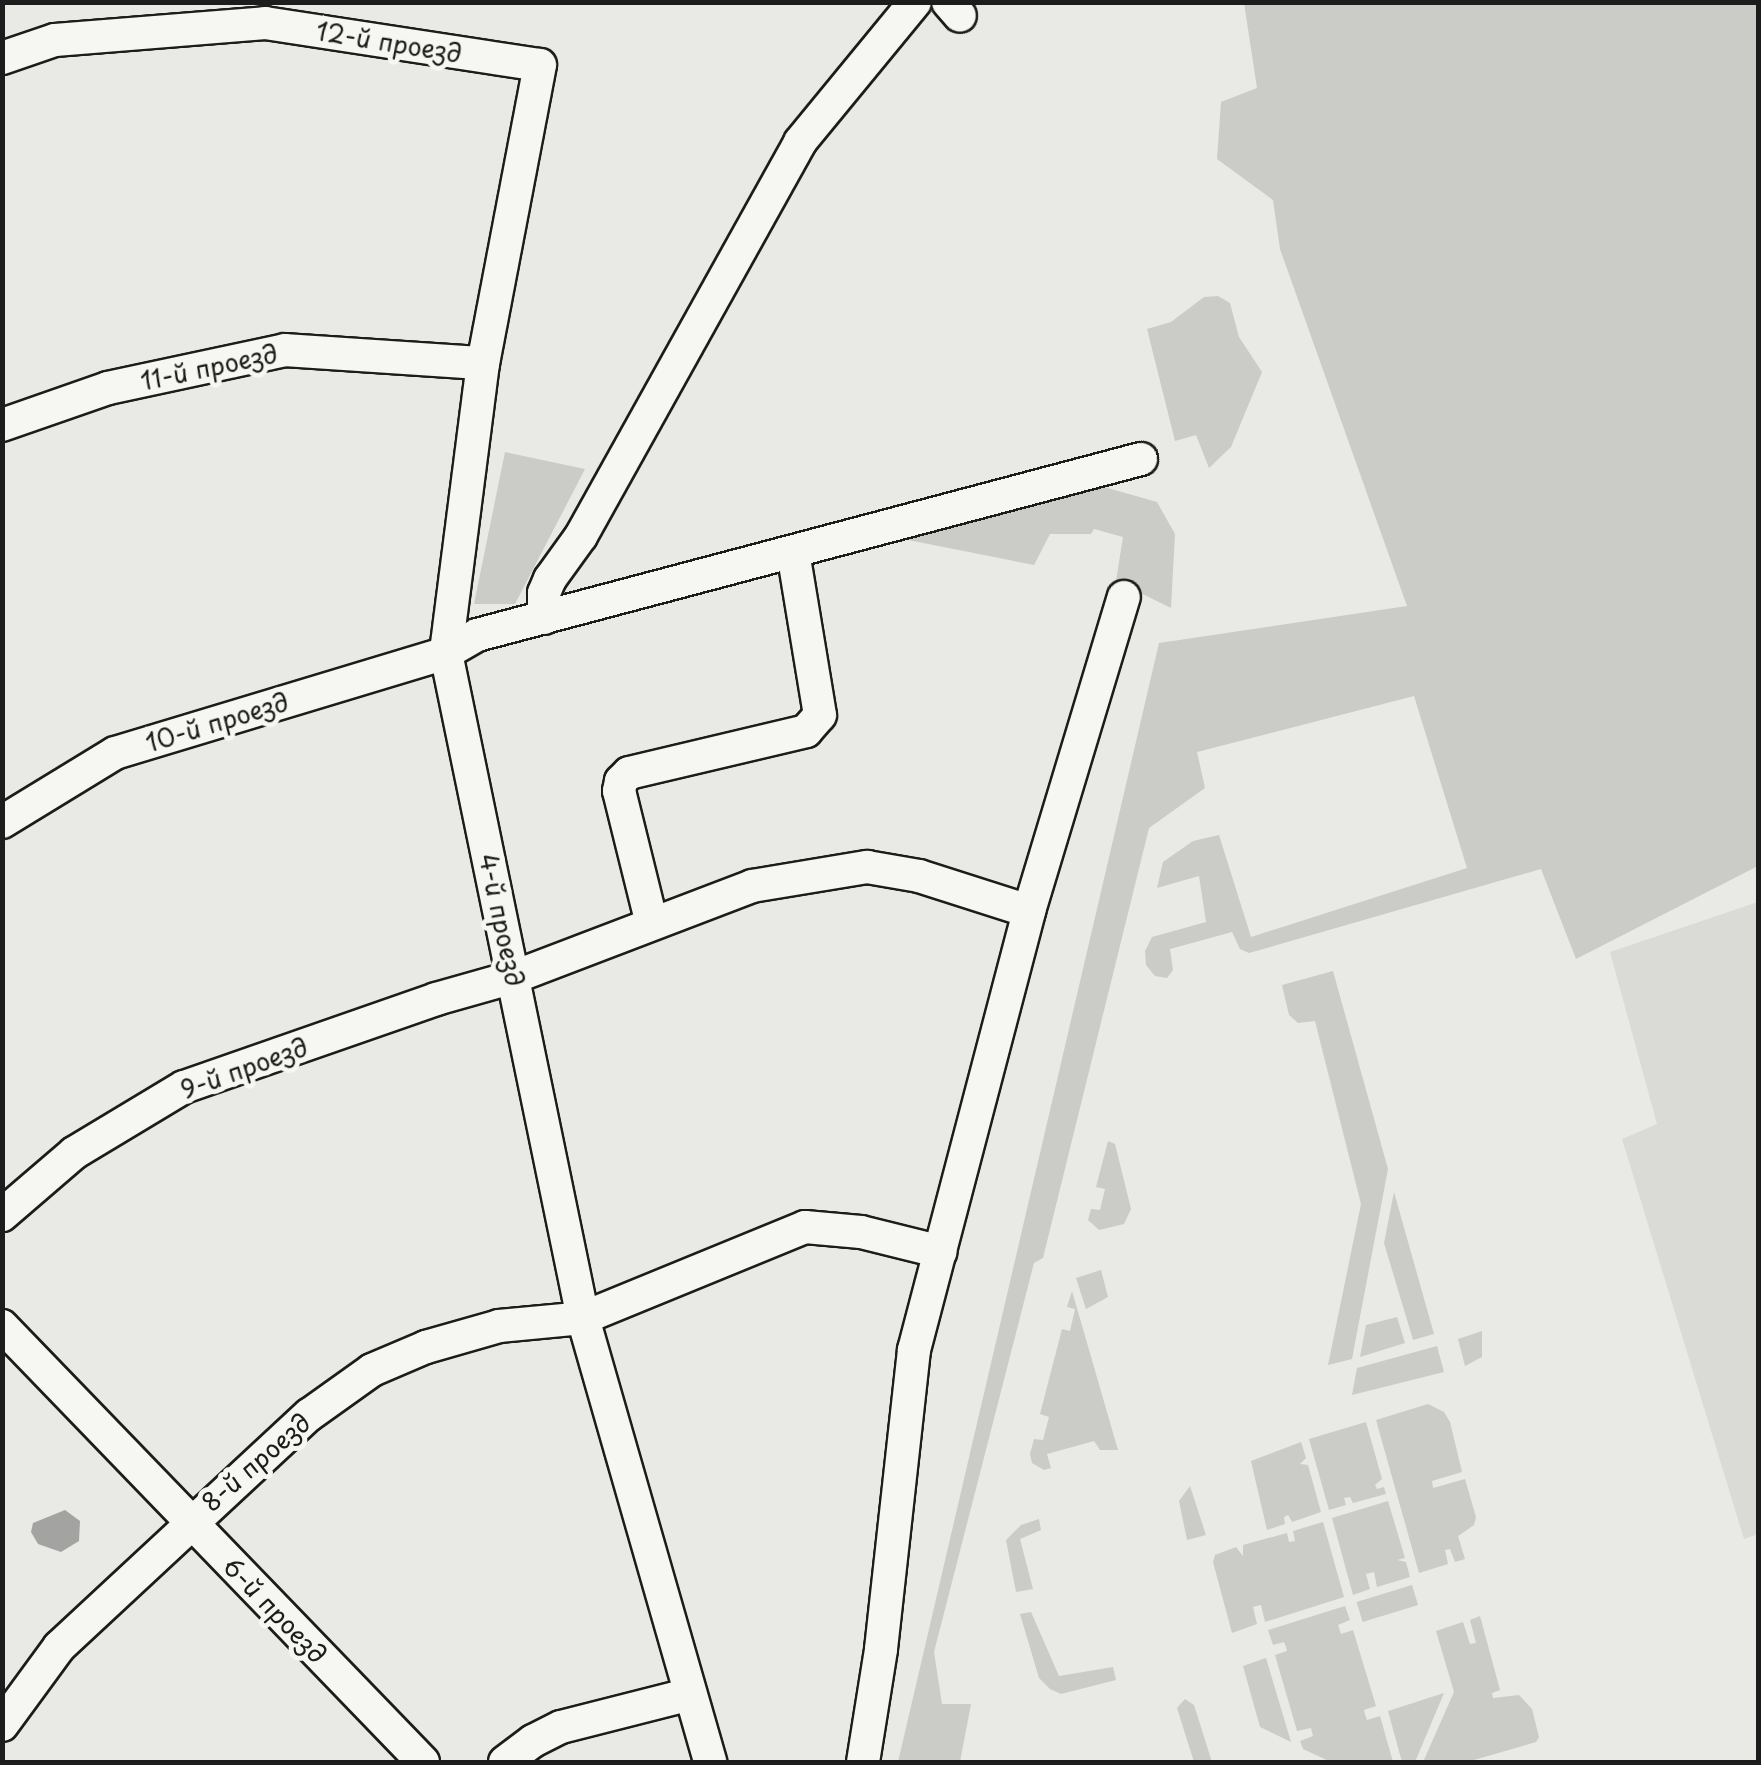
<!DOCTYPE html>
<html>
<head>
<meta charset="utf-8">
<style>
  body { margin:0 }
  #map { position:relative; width:1761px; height:1765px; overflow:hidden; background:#e9e9e5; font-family:"Playpen Sans",sans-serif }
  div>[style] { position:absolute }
  .built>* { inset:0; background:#dadad6 }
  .green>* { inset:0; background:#cbcbc7; transform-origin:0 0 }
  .water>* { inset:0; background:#a3a3a1 }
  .roads { filter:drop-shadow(2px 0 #1c1c1c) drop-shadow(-2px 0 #1c1c1c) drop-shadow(0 2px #1c1c1c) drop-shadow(0 -2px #1c1c1c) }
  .minor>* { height:32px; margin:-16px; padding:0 16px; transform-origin:16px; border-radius:16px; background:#f6f6f2 }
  span { translate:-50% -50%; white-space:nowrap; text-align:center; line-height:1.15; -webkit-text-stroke:10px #f6f6f2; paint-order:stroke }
  .street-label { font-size:25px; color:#1c1c1c }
  .frame { position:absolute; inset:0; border:5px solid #1c1c1c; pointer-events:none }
</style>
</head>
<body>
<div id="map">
  <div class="built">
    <i style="clip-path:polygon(1758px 902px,1758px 1534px,1744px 1539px,1622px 1139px,1657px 1124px,1610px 952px)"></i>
  </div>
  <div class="green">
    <i style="clip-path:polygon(1244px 3px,1758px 3px,1758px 866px,1576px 959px,1541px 869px,1249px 953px,1240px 949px,1232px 932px,1170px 949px,1173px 970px,1167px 978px,1155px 976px,1146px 965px,1145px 951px,1152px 937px,1206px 922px,1199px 876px,1157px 888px,1163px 862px,1193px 841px,1219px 835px,1251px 937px,1467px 868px,1414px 696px,1197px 752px,1205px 788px,1149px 828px,1043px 1258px,1034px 1263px,934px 1652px,942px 1704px,971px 1704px,960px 1762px,898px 1762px,1159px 643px,1407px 606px,1280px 249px,1273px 200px,1217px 159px,1221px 102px,1257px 88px)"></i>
    <i style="clip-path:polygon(1218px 296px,1230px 303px,1239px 337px,1262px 372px,1231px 447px,1209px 468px,1196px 435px,1175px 441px,1147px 329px,1171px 322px,1204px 297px)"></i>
    <i style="clip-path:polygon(505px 452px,585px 469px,515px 604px,474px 604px)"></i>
    <i style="clip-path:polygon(1090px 483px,1157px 502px,1175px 534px,1171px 608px,1116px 581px,1123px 537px,1094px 529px,1091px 534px,1050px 534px,1034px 565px,893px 537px)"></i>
    <i style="clip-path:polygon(1333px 971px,1388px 1169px,1352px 1359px,1328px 1365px,1361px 1204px,1315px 1021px,1298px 1023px,1289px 1015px,1282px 985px)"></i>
    <i style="clip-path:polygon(1108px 1141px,1115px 1144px,1131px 1209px,1124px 1224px,1099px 1230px,1088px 1220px,1091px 1209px,1100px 1210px,1105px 1189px,1096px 1187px)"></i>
    <i style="clip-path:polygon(1394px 1192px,1434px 1334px,1413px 1340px,1384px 1243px)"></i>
    <i style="clip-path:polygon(1101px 1270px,1108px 1297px,1086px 1309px,1076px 1278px)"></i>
    <i style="clip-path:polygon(1072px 1291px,1118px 1450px,1100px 1450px,1094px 1441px,1047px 1454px,1051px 1468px,1044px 1470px,1032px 1463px,1030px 1454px,1034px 1439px,1043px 1440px,1049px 1417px,1040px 1414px,1062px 1329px,1070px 1331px,1075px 1309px,1067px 1307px)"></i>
    <i style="clip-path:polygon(1397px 1317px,1405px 1343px,1360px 1357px,1366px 1325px)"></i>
    <i style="clip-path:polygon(1482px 1331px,1482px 1357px,1465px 1366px,1458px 1339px)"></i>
    <i style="clip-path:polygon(1437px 1346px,1444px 1372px,1352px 1395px,1357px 1368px)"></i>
    <i style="clip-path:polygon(1428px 1404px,1444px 1412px,1450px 1422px,1462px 1472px,1432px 1481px,1433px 1488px,1465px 1479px,1476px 1517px,1474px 1525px,1458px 1536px,1465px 1559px,1455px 1562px,1450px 1549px,1445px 1550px,1448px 1564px,1419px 1573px,1376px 1420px)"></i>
    <i style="clip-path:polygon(1366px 1422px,1382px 1479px,1375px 1485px,1377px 1489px,1384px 1487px,1386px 1494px,1353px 1503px,1350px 1497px,1344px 1498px,1346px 1505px,1329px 1510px,1309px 1439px)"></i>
    <i style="clip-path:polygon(1301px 1442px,1306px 1458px,1300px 1464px,1308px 1465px,1321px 1512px,1292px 1522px,1288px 1515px,1284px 1517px,1285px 1524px,1267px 1530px,1251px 1461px)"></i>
    <i style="clip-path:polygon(1190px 1486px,1206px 1535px,1187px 1540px,1179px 1501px)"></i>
    <i style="clip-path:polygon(1388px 1501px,1405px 1558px,1397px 1560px,1406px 1562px,1410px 1577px,1377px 1587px,1374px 1572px,1366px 1574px,1370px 1589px,1353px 1595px,1332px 1518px)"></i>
    <i style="clip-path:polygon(1039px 1519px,1041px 1530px,1020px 1539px,1033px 1589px,1016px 1592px,1006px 1540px,1021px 1525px)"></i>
    <i style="clip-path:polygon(1323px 1522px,1344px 1597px,1265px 1622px,1261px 1605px,1253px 1607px,1257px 1624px,1232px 1633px,1213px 1562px,1215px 1555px,1236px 1547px,1243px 1556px,1243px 1545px,1287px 1533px,1289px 1542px,1295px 1541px,1293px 1531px)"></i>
    <i style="left:1412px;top:1585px;width:21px;height:58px;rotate:73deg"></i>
    <i style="clip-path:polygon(1345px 1606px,1350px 1620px,1338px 1625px,1341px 1634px,1353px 1630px,1376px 1706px,1364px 1710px,1365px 1714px,1367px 1720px,1380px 1716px,1393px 1762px,1331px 1762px,1303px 1749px,1300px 1741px,1313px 1736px,1311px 1728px,1297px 1731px,1275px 1655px,1287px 1651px,1286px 1647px,1284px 1642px,1273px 1645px,1268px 1630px)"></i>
    <i style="clip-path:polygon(1031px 1612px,1059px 1676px,1113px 1667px,1116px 1680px,1061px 1694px,1050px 1689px,1039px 1678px,1020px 1614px)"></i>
    <i style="clip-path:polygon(1480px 1616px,1500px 1690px,1492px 1693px,1493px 1698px,1519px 1695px,1532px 1709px,1539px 1737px,1536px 1742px,1467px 1762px,1423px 1762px,1454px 1692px,1436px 1631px,1463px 1622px,1470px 1644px,1476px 1643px,1470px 1620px)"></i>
    <i style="clip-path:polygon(1266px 1658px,1291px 1742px,1260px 1727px,1243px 1666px)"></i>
    <i style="clip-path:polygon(1444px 1693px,1415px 1762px,1402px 1762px,1388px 1711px)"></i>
    <i style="clip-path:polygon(1185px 1699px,1194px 1705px,1212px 1762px,1194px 1762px,1177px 1708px)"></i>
  </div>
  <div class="water">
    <i style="clip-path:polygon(65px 1510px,80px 1521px,79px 1541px,61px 1552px,38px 1544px,31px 1532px,33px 1523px)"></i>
  </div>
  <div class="roads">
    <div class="minor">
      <i style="left:948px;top:2px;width:18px;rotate:49deg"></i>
      <i style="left:2px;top:58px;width:56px;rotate:-18.8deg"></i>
      <i style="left:55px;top:40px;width:211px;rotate:-4.6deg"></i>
      <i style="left:265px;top:23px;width:278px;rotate:8.7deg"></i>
      <i style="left:540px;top:65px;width:303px;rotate:100.8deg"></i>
      <i style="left:483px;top:363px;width:292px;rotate:97.3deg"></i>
      <i style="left:446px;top:653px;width:679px;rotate:78.36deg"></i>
      <i style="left:583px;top:1318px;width:462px;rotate:74deg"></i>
      <i style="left:2px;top:425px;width:112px;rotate:-19.2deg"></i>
      <i style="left:108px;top:388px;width:181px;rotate:-12.1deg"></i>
      <i style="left:285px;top:350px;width:198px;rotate:3.8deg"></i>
      <i style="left:544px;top:618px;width:25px;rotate:-90deg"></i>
      <i style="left:544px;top:593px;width:15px;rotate:-67deg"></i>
      <i style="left:550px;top:579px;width:53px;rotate:-54.2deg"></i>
      <i style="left:581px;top:536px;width:451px;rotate:-60.9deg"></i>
      <i style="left:800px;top:142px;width:181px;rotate:-50.6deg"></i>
      <i style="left:2px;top:822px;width:132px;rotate:-31.4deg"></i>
      <i style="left:115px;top:753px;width:346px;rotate:-16.8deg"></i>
      <i style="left:446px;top:653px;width:36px;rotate:-30deg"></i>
      <i style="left:477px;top:635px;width:687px;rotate:-14.85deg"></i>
      <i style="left:649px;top:912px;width:125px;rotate:-103.9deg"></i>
      <i style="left:619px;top:791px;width:10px;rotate:-79deg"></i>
      <i style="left:621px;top:781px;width:11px;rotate:-45deg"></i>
      <i style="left:629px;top:773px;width:182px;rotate:-13.3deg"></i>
      <i style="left:806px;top:731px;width:21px;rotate:-49deg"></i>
      <i style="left:820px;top:715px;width:165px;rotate:-99.4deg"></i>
      <i style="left:2px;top:1215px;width:95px;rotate:-40.7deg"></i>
      <i style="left:74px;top:1153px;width:128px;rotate:-31deg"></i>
      <i style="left:184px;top:1087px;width:267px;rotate:-19.2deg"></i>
      <i style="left:436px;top:999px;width:81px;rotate:-15.8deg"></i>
      <i style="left:514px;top:977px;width:255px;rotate:-20.9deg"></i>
      <i style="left:752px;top:886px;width:117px;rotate:-9.4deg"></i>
      <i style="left:867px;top:867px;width:53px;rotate:9.8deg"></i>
      <i style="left:919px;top:876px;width:115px;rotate:17.7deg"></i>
      <i style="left:2px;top:1326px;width:606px;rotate:46deg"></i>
      <i style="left:2px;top:1725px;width:97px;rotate:-53.8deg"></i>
      <i style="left:59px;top:1647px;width:341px;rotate:-42.9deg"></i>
      <i style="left:309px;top:1415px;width:77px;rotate:-35.5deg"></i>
      <i style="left:372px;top:1370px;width:59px;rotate:-23.1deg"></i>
      <i style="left:426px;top:1347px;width:76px;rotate:-16deg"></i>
      <i style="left:499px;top:1326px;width:84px;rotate:-5.4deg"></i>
      <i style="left:583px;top:1318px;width:240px;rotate:-22.3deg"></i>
      <i style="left:805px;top:1227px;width:56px;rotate:5.1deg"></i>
      <i style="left:861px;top:1232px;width:82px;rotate:14deg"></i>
      <i style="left:505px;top:1762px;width:35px;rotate:-37deg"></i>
      <i style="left:533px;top:1741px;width:31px;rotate:-27deg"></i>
      <i style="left:561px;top:1727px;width:133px;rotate:-14.3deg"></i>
      <i style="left:863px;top:1762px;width:114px;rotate:-80.9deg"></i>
      <i style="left:881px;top:1649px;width:301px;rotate:-83.7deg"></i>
      <i style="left:914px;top:1350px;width:454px;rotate:-75.3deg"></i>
      <i style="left:1029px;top:911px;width:328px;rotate:-73.2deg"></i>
    </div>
  </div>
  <div class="street-label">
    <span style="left:389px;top:42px;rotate:9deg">12-й проезд</span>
    <span style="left:209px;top:367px;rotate:-12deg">11-й проезд</span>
    <span style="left:217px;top:722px;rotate:-17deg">10-й проезд</span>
    <span style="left:502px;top:920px;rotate:78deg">4-й проезд</span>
    <span style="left:244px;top:1068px;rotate:-20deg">9-й проезд</span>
    <span style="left:256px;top:1462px;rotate:-41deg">8-й проезд</span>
    <span style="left:275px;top:1610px;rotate:46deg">6-й проезд</span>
  </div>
  <div class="frame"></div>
</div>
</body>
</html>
